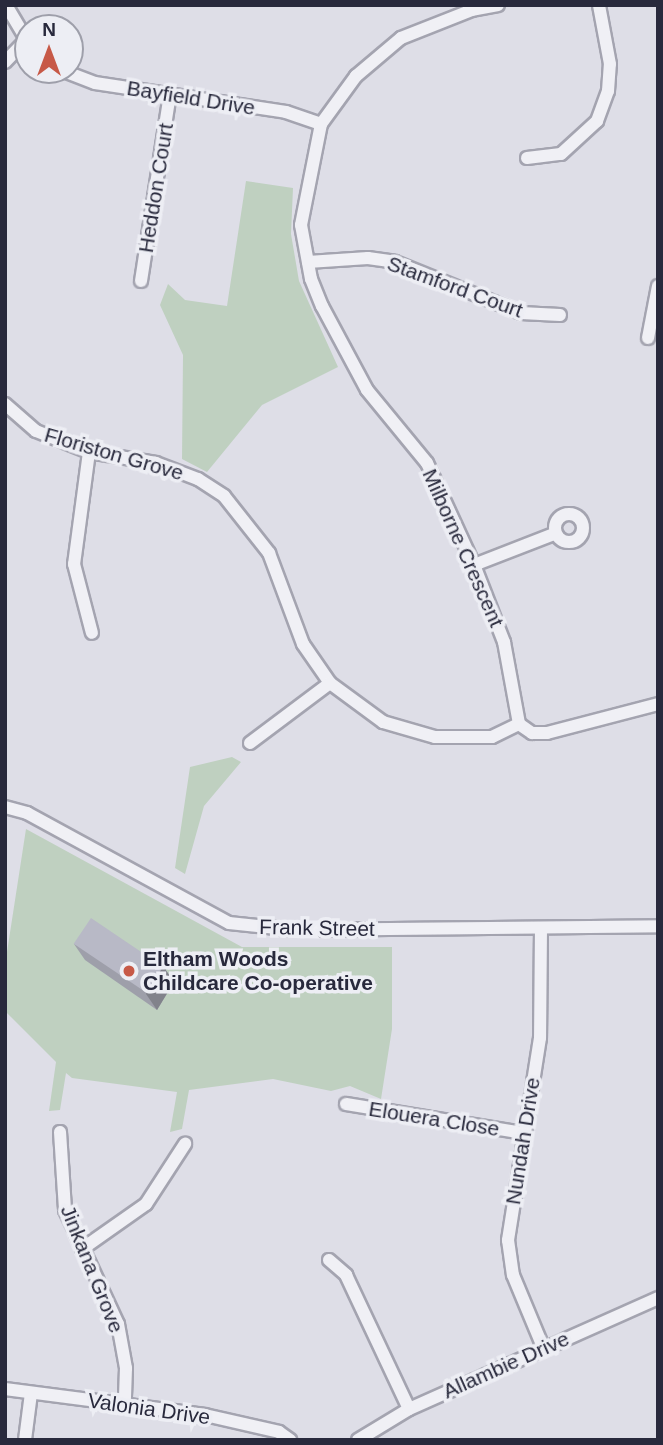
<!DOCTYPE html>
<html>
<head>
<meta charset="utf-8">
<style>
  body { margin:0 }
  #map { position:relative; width:663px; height:1445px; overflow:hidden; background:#dedee7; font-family:Helvetica,sans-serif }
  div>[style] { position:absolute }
  .green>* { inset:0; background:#bfd0c0 }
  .roads { filter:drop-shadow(2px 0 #a4a4b0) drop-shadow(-2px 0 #a4a4b0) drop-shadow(0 2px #a4a4b0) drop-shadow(0 -2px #a4a4b0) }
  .street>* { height:12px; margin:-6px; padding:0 6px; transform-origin:6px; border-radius:6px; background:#f0f0f5 }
  .street>.ring { margin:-6px; padding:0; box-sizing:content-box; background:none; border:12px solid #f0f0f5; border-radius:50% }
  .wall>* { inset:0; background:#9e9faa }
  .shaded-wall>* { inset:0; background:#81828b }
  .building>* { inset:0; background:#b8b9c6; transform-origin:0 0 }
  .dots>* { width:19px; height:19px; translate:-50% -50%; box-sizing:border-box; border:4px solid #edeef4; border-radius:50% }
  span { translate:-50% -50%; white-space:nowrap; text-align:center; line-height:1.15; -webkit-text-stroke:7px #edeef4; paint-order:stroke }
  .street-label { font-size:21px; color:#28293c }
  .poi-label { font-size:21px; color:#28293c; font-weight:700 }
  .left { translate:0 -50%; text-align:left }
  .frame { position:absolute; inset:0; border:7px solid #28293c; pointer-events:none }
  .north { position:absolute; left:14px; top:14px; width:70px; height:70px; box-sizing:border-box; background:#edeef4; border:2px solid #9e9faa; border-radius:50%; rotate:0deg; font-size:19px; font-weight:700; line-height:28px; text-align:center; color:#28293c }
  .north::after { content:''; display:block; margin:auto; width:24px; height:32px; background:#c75947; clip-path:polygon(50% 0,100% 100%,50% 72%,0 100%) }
</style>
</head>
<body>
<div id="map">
  <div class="green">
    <i style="clip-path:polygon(246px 181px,293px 188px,291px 234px,299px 281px,338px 367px,262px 405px,207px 472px,182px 459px,183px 355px,160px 305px,168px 284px,185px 300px,227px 306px)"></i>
    <i style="clip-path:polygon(232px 757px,241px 762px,204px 806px,185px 874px,175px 868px,190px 767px)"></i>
    <i style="clip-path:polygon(26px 829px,242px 947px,392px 947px,392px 1029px,381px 1099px,350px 1086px,331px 1091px,273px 1079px,189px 1090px,182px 1129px,170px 1132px,177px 1092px,72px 1078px,66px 1073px,60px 1110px,49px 1111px,56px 1062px,5px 1011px,5px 965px)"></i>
  </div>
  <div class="roads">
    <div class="street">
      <i style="left:6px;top:5px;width:43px;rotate:59.3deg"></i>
      <i style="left:498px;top:5px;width:26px;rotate:169deg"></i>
      <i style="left:472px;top:10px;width:76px;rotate:158.5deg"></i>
      <i style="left:401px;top:38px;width:59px;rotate:139.8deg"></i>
      <i style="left:356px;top:76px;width:59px;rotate:126.1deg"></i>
      <i style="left:321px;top:124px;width:103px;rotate:101.2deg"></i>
      <i style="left:301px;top:225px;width:55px;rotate:79.5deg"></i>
      <i style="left:311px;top:279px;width:29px;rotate:68deg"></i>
      <i style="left:322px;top:306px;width:95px;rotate:61.8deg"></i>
      <i style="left:367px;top:390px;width:94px;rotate:50.6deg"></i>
      <i style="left:427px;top:463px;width:112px;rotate:65.3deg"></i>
      <i style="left:474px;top:565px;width:83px;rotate:68.7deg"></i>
      <i style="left:504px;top:642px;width:83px;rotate:79.6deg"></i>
      <i style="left:5px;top:62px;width:30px;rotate:-46deg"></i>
      <i style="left:61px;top:70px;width:36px;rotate:21deg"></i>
      <i style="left:95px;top:83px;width:193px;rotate:8.6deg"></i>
      <i style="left:286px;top:112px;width:37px;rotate:19deg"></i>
      <i style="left:527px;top:158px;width:34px;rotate:-7deg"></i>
      <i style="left:561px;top:154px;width:49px;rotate:-42.5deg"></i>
      <i style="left:597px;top:121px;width:32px;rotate:-70deg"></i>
      <i style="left:608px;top:91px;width:27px;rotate:-86deg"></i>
      <i style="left:610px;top:64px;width:60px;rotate:-100.6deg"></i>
      <i style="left:308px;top:262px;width:60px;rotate:-3.8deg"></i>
      <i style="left:368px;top:258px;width:27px;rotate:8deg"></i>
      <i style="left:395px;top:262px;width:136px;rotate:22deg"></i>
      <i style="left:521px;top:313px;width:39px;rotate:3deg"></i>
      <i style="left:141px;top:281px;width:189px;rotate:-81.2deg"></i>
      <i style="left:648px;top:338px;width:53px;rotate:-79.1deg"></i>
      <i style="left:5px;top:404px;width:41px;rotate:41.1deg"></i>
      <i style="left:36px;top:431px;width:57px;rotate:21.6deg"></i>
      <i style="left:89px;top:452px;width:68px;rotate:9.3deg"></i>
      <i style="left:156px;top:463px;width:45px;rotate:20.9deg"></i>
      <i style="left:198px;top:479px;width:31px;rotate:33deg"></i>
      <i style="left:224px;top:496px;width:73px;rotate:51.7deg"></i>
      <i style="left:269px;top:553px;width:97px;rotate:69.5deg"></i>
      <i style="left:303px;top:644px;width:47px;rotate:55.3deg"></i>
      <i style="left:330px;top:683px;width:66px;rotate:36.3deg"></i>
      <i style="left:383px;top:722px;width:54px;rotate:16.1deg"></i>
      <i style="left:435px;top:737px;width:57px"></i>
      <i style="left:492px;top:737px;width:30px;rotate:-26deg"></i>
      <i style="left:89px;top:452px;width:113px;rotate:97.6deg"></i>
      <i style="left:74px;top:564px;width:71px;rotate:75.4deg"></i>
      <i class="ring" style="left:555px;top:514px;width:16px;height:16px"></i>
      <i style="left:474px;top:565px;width:86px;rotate:-21.2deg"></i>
      <i style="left:519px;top:724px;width:16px;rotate:35deg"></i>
      <i style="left:532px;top:733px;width:15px"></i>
      <i style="left:547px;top:733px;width:115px;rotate:-14.6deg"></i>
      <i style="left:250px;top:743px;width:100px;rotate:-36.9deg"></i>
      <i style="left:5px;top:807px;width:23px;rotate:15deg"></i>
      <i style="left:27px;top:813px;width:230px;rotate:28.6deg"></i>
      <i style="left:229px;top:923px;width:67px;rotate:6deg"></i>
      <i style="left:296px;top:930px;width:362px;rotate:-0.6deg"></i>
      <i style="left:541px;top:928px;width:110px;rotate:90.5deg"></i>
      <i style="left:540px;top:1038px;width:205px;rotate:99deg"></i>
      <i style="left:508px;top:1240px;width:35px;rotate:82deg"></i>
      <i style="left:513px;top:1275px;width:78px;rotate:67.4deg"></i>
      <i style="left:346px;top:1104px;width:179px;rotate:9.3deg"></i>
      <i style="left:60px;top:1132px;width:78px;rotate:86.3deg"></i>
      <i style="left:65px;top:1210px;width:126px;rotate:65.1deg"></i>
      <i style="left:118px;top:1324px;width:45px;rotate:79.7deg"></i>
      <i style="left:126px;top:1368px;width:38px;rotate:92deg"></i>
      <i style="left:82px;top:1249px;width:78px;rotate:-35.1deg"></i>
      <i style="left:146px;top:1204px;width:72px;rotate:-57deg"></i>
      <i style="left:329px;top:1260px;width:23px;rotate:41deg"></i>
      <i style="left:346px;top:1275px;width:148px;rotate:64.8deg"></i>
      <i style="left:5px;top:1389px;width:202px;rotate:7.4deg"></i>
      <i style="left:205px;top:1415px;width:76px;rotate:12.9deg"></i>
      <i style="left:279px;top:1432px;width:14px;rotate:36deg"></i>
      <i style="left:25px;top:1440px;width:47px;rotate:-82.7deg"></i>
      <i style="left:358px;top:1440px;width:60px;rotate:-31.3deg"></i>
      <i style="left:409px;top:1409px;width:273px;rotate:-24deg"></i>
    </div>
  </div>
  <div class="wall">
    <i style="clip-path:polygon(74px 944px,163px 966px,174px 982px,157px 1010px,85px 960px)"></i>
  </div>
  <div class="shaded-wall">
    <i style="clip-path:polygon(163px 966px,174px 982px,157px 1010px,146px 994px)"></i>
  </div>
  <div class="building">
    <i style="left:91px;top:918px;width:87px;height:31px;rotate:34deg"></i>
  </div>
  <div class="dots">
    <i style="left:129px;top:971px;background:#c75947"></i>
  </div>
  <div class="street-label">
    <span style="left:191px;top:98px;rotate:9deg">Bayfield Drive</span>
    <span style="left:156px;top:188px;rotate:-81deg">Heddon Court</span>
    <span style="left:455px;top:287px;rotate:20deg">Stamford Court</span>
    <span style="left:114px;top:454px;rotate:16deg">Floriston Grove</span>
    <span style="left:463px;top:548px;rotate:66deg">Milborne Crescent</span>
    <span style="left:317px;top:928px;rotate:1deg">Frank Street</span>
    <span style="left:434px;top:1119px;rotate:9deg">Elouera Close</span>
    <span style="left:523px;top:1141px;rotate:-81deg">Nundah Drive</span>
    <span style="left:92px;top:1269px;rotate:68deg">Jinkana Grove</span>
    <span style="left:506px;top:1365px;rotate:-24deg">Allambie Drive</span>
    <span style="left:149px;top:1409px;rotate:8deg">Valonia Drive</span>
  </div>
  <div class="poi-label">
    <span class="left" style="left:143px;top:971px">Eltham Woods<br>Childcare Co-operative</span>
  </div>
  <div class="frame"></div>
  <div class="north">N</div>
</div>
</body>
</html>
